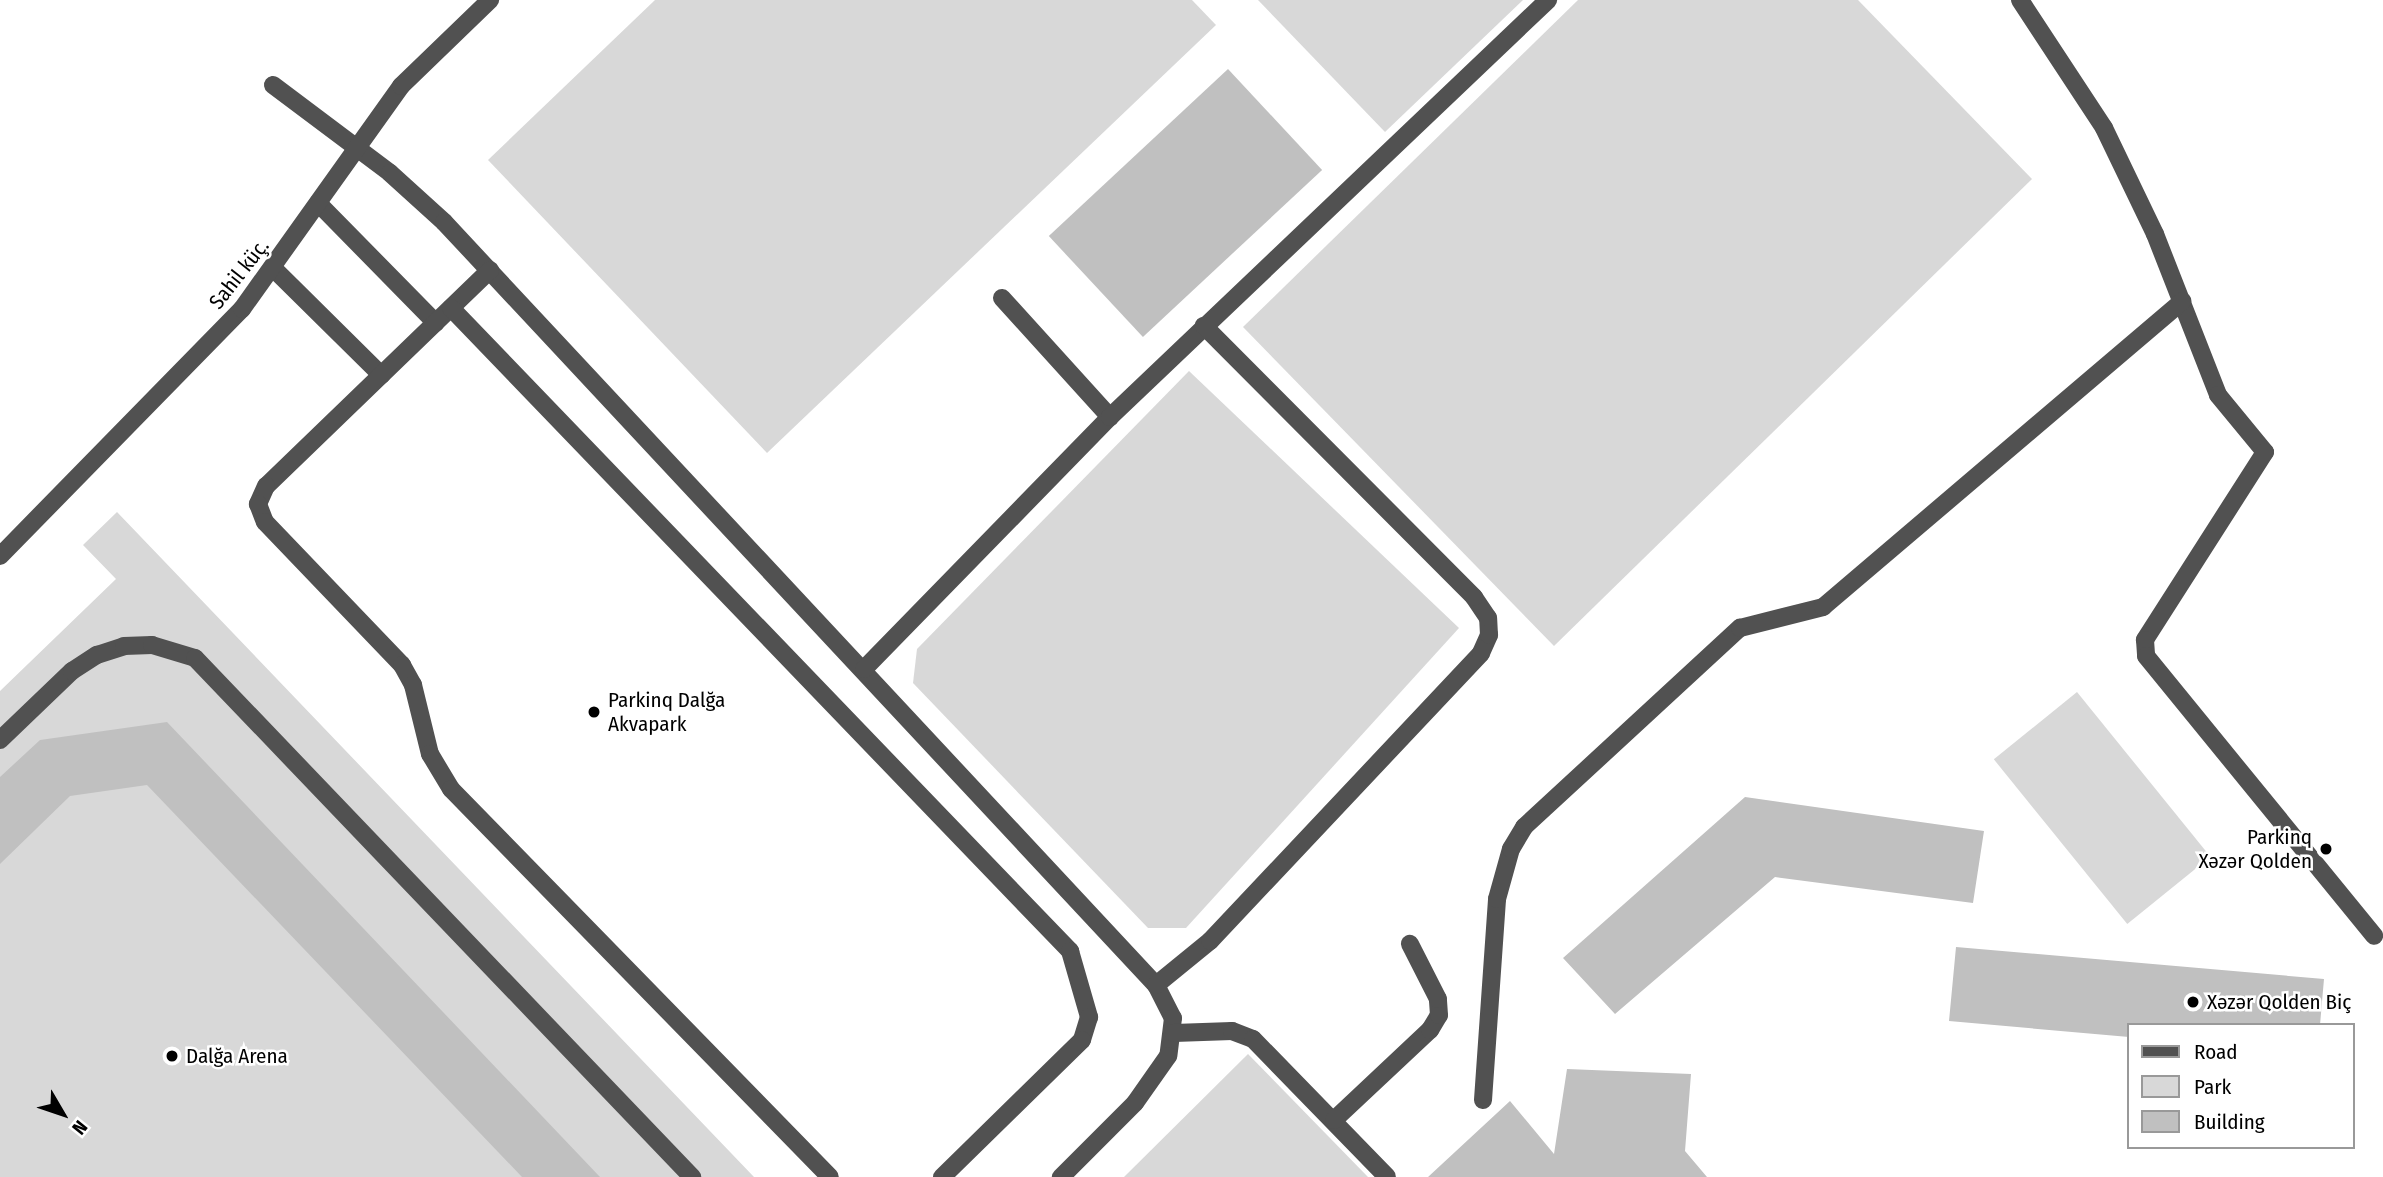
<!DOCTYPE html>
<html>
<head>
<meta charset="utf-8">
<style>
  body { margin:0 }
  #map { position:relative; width:2383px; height:1177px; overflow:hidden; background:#fff; font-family:"Fira Sans Condensed",sans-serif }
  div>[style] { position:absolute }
  .green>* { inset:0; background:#d8d8d8; transform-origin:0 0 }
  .building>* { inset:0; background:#c0c0c0; transform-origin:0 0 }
  .minor>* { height:18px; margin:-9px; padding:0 9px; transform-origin:9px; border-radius:9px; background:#515151 }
  .dots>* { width:19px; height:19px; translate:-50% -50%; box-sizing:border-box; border:4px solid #fff; border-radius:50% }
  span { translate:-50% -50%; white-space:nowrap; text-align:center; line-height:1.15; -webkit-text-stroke:5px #fff; paint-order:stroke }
  .street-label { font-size:21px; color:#000 }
  .poi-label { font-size:21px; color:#000 }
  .left { translate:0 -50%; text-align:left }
  .right { translate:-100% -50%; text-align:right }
  .legend { position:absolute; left:2127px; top:1023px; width:228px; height:126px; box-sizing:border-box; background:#fff; border:2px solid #999; margin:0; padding:9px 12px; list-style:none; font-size:21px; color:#000 }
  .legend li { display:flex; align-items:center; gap:14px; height:35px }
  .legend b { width:35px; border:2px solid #999 }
  .north { position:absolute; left:28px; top:1079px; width:70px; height:70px; -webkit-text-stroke:5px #fff; paint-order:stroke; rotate:129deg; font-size:19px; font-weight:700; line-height:28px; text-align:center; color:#000 }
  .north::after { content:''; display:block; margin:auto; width:24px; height:32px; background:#000; clip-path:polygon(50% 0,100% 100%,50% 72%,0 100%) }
</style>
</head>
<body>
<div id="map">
  <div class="green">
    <i style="clip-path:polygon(655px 0,1192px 0,1216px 25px,767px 453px,488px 160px)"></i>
    <i style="clip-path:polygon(1258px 0,1523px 0,1385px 132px)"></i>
    <i style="clip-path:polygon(1578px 0,1858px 0,2032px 179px,1554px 646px,1243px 327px)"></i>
    <i style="clip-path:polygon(1189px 371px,1459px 628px,1186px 928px,1148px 928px,913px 683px,917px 649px)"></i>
    <i style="clip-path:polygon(117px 512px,754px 1177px,0 1177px,0 691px,116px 579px,83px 545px)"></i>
    <i style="left:2077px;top:692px;width:212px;height:107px;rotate:51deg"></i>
    <i style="clip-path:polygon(1248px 1054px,1368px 1177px,1124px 1177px)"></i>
  </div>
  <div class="building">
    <i style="left:1228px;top:69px;width:138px;height:245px;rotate:47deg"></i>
    <i style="clip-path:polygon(167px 722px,600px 1177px,522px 1177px,147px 785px,70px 796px,0 864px,0 777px,40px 740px)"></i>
    <i style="clip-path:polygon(1745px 797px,1984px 831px,1973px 903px,1775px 877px,1615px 1014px,1563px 958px)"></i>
    <i style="clip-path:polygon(1956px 947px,2324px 979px,2320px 1025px,2129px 1025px,2129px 1037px,1949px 1021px)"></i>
    <i style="clip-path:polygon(1567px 1069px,1691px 1074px,1685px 1151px,1707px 1177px,1428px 1177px,1510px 1101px,1554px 1154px)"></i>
  </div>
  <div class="minor">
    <i style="left:2020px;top:0;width:153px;rotate:56.7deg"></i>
    <i style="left:2104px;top:128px;width:118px;rotate:64.3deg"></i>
    <i style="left:2155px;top:234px;width:173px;rotate:68.6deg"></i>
    <i style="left:2218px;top:395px;width:74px;rotate:50.5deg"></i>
    <i style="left:2265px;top:452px;width:223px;rotate:122.6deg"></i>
    <i style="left:2145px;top:640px;width:16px;rotate:86deg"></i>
    <i style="left:2146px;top:656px;width:361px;rotate:50.8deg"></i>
    <i style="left:273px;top:85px;width:146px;rotate:36.9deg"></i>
    <i style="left:390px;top:173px;width:73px;rotate:42.2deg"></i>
    <i style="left:444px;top:222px;width:1044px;rotate:46.98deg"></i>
    <i style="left:1156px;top:985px;width:37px;rotate:63deg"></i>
    <i style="left:1173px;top:1018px;width:38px;rotate:97deg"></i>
    <i style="left:1168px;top:1056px;width:57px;rotate:125.1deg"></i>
    <i style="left:1135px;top:1103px;width:105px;rotate:135deg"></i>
    <i style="left:318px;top:203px;width:168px;rotate:45.5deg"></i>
    <i style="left:274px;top:269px;width:151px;rotate:44.7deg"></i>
    <i style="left:490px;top:270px;width:311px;rotate:136deg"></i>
    <i style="left:266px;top:486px;width:20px;rotate:114deg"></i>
    <i style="left:258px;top:504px;width:19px;rotate:69deg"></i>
    <i style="left:265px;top:522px;width:198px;rotate:46.2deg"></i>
    <i style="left:402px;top:665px;width:23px;rotate:61deg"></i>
    <i style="left:413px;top:685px;width:71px;rotate:76.2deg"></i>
    <i style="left:430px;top:754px;width:41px;rotate:59deg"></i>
    <i style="left:451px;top:789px;width:542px;rotate:45.67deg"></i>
    <i style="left:1002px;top:298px;width:161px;rotate:47.8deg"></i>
    <i style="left:451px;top:308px;width:893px;rotate:46.09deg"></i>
    <i style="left:1070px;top:951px;width:69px;rotate:73.9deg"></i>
    <i style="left:1089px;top:1017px;width:24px;rotate:107deg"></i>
    <i style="left:1082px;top:1040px;width:196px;rotate:135.6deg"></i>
    <i style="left:0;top:556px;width:346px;rotate:-45.6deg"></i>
    <i style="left:242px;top:309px;width:274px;rotate:-54.5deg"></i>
    <i style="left:401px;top:86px;width:124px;rotate:-44deg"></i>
    <i style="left:864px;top:669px;width:352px;rotate:-45.7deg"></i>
    <i style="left:1110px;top:417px;width:605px;rotate:-43.59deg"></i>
    <i style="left:0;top:740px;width:100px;rotate:-43.8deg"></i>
    <i style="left:72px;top:671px;width:30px;rotate:-33deg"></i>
    <i style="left:97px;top:655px;width:28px;rotate:-18deg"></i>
    <i style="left:124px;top:646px;width:28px;rotate:-2deg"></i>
    <i style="left:152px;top:645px;width:45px;rotate:16.8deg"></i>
    <i style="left:195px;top:658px;width:719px;rotate:46.24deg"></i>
    <i style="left:1156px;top:985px;width:70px;rotate:-39.2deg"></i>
    <i style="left:1210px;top:941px;width:395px;rotate:-46.7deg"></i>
    <i style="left:1481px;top:653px;width:20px;rotate:-66deg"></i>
    <i style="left:1489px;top:635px;width:17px;rotate:-93deg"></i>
    <i style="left:1488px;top:618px;width:25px;rotate:-124deg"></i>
    <i style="left:1474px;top:597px;width:383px;rotate:-134.9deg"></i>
    <i style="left:1174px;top:1033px;width:58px;rotate:-2deg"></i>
    <i style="left:1232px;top:1031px;width:22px;rotate:21deg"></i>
    <i style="left:1253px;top:1039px;width:192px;rotate:45.8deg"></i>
    <i style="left:1483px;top:1100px;width:201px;rotate:-86deg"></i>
    <i style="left:1497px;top:899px;width:52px;rotate:-74.4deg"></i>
    <i style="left:1511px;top:849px;width:26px;rotate:-59deg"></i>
    <i style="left:1524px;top:827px;width:294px;rotate:-42.7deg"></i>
    <i style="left:1740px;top:628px;width:86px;rotate:-14.2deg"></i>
    <i style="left:1823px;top:607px;width:472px;rotate:-40.4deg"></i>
    <i style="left:1334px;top:1120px;width:132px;rotate:-43.2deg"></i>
    <i style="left:1430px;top:1030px;width:17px;rotate:-59deg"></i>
    <i style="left:1439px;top:1015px;width:16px;rotate:-94deg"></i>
    <i style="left:1438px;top:999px;width:62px;rotate:-117deg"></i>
  </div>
  <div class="dots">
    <i style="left:594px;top:712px;background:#000"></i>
    <i style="left:2326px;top:849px;background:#000"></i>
    <i style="left:2193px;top:1002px;background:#000"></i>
    <i style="left:172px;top:1056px;background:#000"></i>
  </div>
  <div class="street-label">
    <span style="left:239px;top:274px;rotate:-52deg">Sahil küç.</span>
  </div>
  <div class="poi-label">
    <span class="left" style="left:608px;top:712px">Parkinq Dalğa<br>Akvapark</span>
    <span class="right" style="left:2312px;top:849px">Parkinq<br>Xəzər Qolden</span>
    <span class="left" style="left:2207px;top:1002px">Xəzər Qolden Biç</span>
    <span class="left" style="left:186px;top:1056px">Dalğa Arena</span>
  </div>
  <ul class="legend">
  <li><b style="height:9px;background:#515151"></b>Road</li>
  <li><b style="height:19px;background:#d8d8d8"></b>Park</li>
  <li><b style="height:19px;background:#c0c0c0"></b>Building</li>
  </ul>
  <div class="north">N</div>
</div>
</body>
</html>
